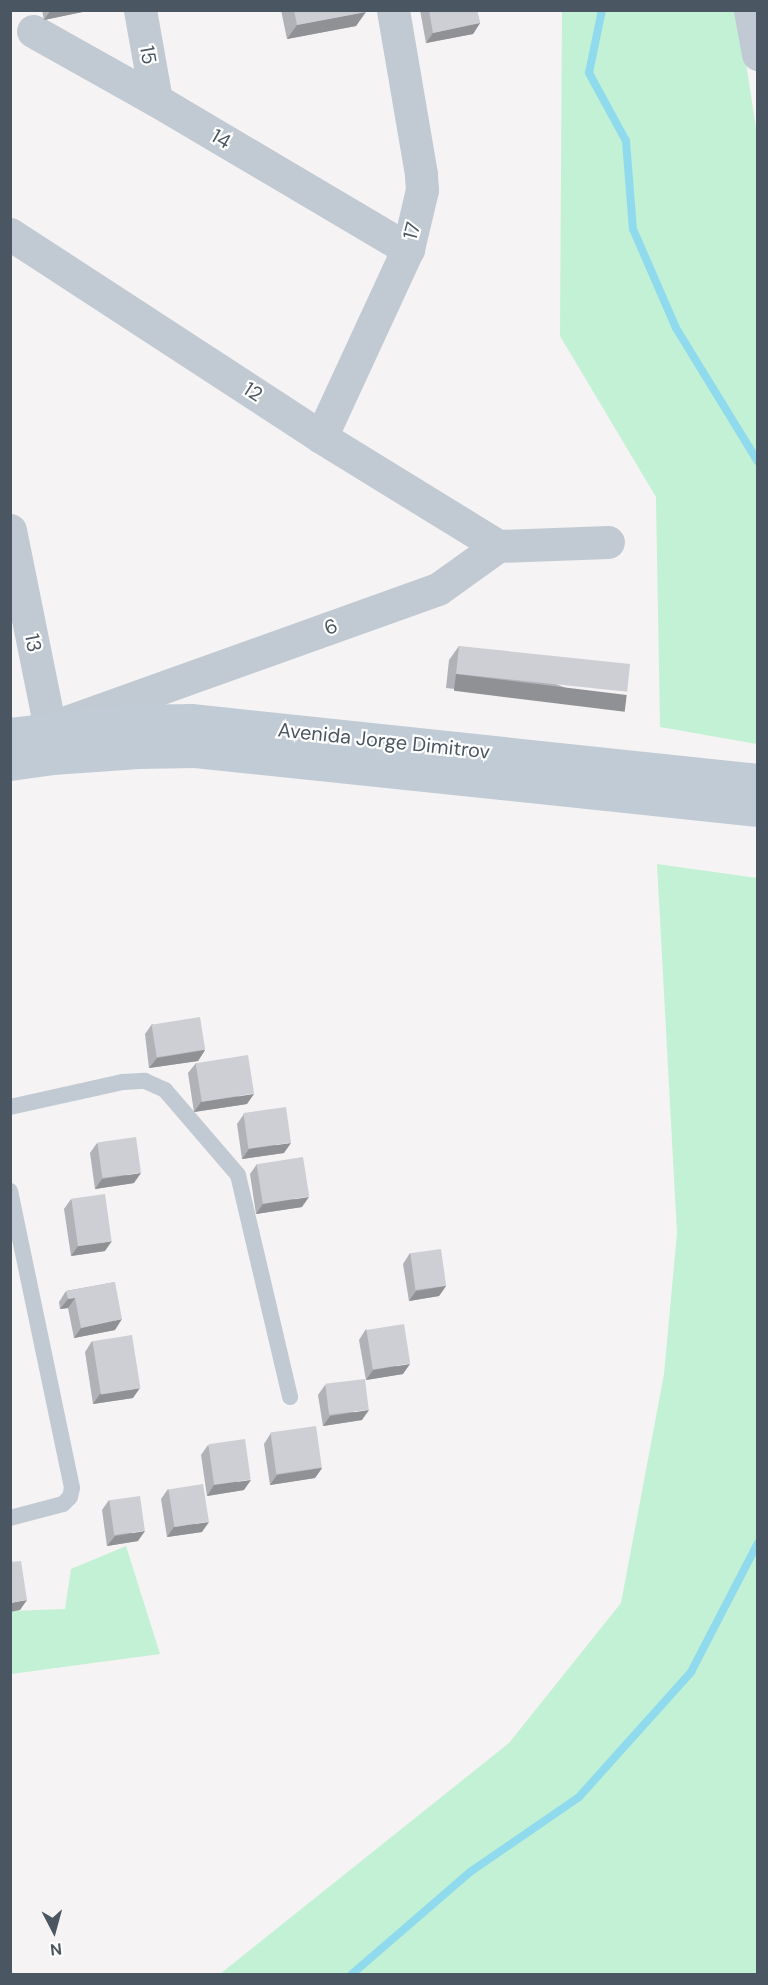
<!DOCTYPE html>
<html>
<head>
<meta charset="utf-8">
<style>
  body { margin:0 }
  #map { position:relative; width:768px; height:1985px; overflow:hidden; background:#f5f3f3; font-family:"DM Sans",sans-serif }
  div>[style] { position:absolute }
  .green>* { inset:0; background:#c3f1d5 }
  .stream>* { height:8px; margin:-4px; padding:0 4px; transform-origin:4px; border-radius:4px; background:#90daee }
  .service>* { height:16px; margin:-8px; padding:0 8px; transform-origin:8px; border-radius:8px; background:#c1cad2 }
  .minor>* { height:33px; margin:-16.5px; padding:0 16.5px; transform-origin:16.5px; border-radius:16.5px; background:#c1cad2 }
  .secondary>* { height:33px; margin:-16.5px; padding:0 16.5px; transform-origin:16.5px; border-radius:16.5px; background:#c1cbd6 }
  .wall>* { inset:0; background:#b0b2b7 }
  .shaded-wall>* { inset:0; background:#909195; transform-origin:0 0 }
  .building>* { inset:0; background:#cdcfd5; transform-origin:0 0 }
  span { translate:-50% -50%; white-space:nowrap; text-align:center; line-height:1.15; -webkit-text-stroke:4.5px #fff; paint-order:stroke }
  .street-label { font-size:20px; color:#4a5661 }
  .frame { position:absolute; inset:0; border:12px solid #4a5661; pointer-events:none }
  .north { position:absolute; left:24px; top:1901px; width:60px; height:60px; -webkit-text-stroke:4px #fff; paint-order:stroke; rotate:174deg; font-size:16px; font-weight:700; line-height:24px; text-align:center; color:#4a5661 }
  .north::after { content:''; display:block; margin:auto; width:21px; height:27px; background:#4a5661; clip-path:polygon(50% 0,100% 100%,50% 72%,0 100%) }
</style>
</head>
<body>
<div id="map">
  <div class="green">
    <i style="clip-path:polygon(562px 11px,738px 11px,758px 141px,757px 744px,660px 727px,656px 497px,560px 336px)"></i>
    <i style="clip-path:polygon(657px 864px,757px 878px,757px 1974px,220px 1974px,509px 1743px,621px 1603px,664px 1374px,677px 1233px)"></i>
    <i style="clip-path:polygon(126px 1546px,160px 1654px,11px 1674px,10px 1611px,65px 1609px,71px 1569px)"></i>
  </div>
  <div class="stream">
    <i style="left:602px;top:10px;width:64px;rotate:101.7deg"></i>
    <i style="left:589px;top:73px;width:77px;rotate:61.4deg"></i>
    <i style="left:626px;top:141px;width:88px;rotate:85.5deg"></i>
    <i style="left:633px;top:229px;width:108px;rotate:66.5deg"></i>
    <i style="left:676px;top:328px;width:157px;rotate:58.5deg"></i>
    <i style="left:352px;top:1974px;width:156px;rotate:-40.8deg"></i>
    <i style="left:470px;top:1872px;width:132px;rotate:-34.5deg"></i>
    <i style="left:579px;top:1797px;width:168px;rotate:-48.1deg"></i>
    <i style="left:691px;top:1672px;width:145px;rotate:-62.6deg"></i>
  </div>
  <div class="service">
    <i style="left:10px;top:1107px;width:116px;rotate:-12.5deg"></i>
    <i style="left:123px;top:1082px;width:22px;rotate:-3deg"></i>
    <i style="left:145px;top:1081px;width:22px;rotate:24deg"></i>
    <i style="left:165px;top:1090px;width:112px;rotate:49.3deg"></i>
    <i style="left:238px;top:1175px;width:228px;rotate:76.8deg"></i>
    <i style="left:10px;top:1191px;width:303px;rotate:78.2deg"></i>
    <i style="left:72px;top:1488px;width:9px;rotate:103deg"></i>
    <i style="left:70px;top:1497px;width:10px;rotate:135deg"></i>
    <i style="left:63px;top:1504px;width:55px;rotate:165.2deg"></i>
  </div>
  <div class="minor">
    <i style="left:140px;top:10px;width:91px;rotate:79.9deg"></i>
    <i style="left:750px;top:10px;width:45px;rotate:79.7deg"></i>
    <i style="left:33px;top:31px;width:141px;rotate:29.3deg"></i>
    <i style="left:156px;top:100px;width:293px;rotate:30.6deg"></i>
    <i style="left:10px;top:234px;width:371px;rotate:33.1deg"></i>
    <i style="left:321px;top:437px;width:208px;rotate:31.6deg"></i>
    <i style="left:321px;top:437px;width:207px;rotate:-65.2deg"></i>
    <i style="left:408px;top:249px;width:61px;rotate:-76.7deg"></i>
    <i style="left:422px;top:190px;width:16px;rotate:-94deg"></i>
    <i style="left:421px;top:174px;width:166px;rotate:-99.7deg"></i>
    <i style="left:10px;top:530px;width:202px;rotate:78.6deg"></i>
    <i style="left:50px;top:728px;width:28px;rotate:86deg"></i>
    <i style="left:69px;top:721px;width:392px;rotate:-19.7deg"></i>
    <i style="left:438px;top:589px;width:74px;rotate:-35.6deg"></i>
    <i style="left:498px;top:546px;width:110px;rotate:-2.1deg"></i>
  </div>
  <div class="secondary">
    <i style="left:10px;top:734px;width:117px;rotate:-6.4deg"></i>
    <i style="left:126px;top:721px;width:65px;rotate:-0.9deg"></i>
    <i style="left:191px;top:720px;width:570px;rotate:6.04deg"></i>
    <i style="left:10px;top:764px;width:42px;rotate:-8.1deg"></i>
    <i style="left:52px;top:758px;width:86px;rotate:-4deg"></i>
    <i style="left:138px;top:752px;width:57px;rotate:-1deg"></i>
    <i style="left:195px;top:751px;width:566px;rotate:5.98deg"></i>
  </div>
  <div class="wall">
    <i style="clip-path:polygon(42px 10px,92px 10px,44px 20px)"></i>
    <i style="clip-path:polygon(281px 10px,366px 10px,356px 26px,287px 39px)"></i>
    <i style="clip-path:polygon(420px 10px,477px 10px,480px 23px,473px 34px,426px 43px)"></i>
    <i style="clip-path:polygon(459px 646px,617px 708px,446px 688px,449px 660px)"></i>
    <i style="clip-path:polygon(152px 1024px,205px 1050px,198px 1061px,149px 1068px,145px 1034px)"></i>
    <i style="clip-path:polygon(196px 1063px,247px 1104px,194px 1112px,188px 1073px)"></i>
    <i style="clip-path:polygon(244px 1114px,284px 1153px,242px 1159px,237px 1124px)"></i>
    <i style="clip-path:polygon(97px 1143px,134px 1183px,95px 1189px,90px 1153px)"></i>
    <i style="clip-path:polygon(257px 1164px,302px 1207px,256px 1214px,250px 1174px)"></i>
    <i style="clip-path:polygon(71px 1199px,105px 1251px,71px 1256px,64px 1209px)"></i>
    <i style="clip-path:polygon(410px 1253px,446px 1286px,439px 1296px,409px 1301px,403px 1264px)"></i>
    <i style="clip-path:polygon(115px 1282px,115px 1330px,74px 1338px,68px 1308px,60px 1309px,59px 1302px,66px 1291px)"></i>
    <i style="clip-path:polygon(366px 1329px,403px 1374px,366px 1380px,359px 1340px)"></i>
    <i style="clip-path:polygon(92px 1341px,133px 1398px,93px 1404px,85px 1352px)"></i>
    <i style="clip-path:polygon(325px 1385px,362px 1420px,323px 1426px,318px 1395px)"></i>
    <i style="clip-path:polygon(271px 1433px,322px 1468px,315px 1478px,270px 1485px,264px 1444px)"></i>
    <i style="clip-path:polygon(208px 1445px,244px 1490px,207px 1496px,201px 1455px)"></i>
    <i style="clip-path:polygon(168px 1489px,202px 1532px,167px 1537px,161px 1499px)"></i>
    <i style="clip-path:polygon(109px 1500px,138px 1541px,107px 1546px,102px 1510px)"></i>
  </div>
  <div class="shaded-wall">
    <i style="clip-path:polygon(51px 10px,92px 10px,44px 20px)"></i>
    <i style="clip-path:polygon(366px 12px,356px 26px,287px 39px,297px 25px)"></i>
    <i style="clip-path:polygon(480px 23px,473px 34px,426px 43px,433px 33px)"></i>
    <i style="left:456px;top:674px;width:172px;height:17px;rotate:7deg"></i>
    <i style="clip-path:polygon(205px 1050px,198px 1061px,149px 1068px,157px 1058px)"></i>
    <i style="clip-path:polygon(254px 1094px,247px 1104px,194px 1112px,201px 1102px)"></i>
    <i style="clip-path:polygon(291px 1143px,284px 1153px,242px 1159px,249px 1149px)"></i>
    <i style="clip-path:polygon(141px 1173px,134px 1183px,95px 1189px,102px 1179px)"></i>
    <i style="clip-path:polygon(309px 1197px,302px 1207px,256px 1214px,263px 1204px)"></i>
    <i style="clip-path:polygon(112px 1241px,105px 1251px,71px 1256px,78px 1246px)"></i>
    <i style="clip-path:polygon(446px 1286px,439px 1296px,409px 1301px,416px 1291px)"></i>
    <i style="clip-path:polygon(75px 1298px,68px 1308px,60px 1309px,68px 1299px)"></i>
    <i style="clip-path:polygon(122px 1319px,115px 1330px,74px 1338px,81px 1328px)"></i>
    <i style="clip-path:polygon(410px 1364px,403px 1374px,366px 1380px,373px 1370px)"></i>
    <i style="clip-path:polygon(140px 1388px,133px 1398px,93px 1404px,100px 1394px)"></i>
    <i style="clip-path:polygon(369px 1410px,362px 1420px,323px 1426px,330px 1416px)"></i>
    <i style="clip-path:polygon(322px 1468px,315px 1478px,270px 1485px,277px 1475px)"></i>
    <i style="clip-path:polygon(251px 1480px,244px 1490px,207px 1496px,214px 1485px)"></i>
    <i style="clip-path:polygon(209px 1522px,202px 1532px,167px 1537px,174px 1527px)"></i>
    <i style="clip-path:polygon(145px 1531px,138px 1541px,107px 1546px,115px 1536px)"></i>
    <i style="clip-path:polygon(27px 1600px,20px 1610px,10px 1612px,10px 1603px)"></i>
  </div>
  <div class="building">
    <i style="clip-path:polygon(294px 10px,366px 10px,366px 12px,297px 25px)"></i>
    <i style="clip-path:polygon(429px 10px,477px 10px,480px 23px,433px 33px)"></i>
    <i style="left:459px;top:646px;width:172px;height:28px;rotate:6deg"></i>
    <i style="left:200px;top:1017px;width:33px;height:49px;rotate:81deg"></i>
    <i style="left:248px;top:1055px;width:39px;height:53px;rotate:81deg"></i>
    <i style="left:286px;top:1107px;width:36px;height:43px;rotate:82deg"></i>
    <i style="left:136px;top:1137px;width:36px;height:39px;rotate:82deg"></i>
    <i style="left:303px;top:1157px;width:40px;height:47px;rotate:81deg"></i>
    <i style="left:105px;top:1194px;width:48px;height:34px;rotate:82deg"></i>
    <i style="left:441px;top:1249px;width:37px;height:31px;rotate:82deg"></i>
    <i style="clip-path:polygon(115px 1282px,122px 1319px,81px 1328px,75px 1298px,68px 1299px,66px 1291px)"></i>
    <i style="left:404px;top:1324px;width:40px;height:38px;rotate:81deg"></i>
    <i style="left:132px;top:1335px;width:54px;height:40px;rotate:81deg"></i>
    <i style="left:365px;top:1379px;width:31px;height:40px;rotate:83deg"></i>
    <i style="left:316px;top:1426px;width:42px;height:46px;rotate:82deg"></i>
    <i style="left:245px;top:1439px;width:41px;height:37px;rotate:82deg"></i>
    <i style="left:203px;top:1484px;width:38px;height:35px;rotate:81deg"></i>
    <i style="left:140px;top:1496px;width:35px;height:31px;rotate:82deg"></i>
    <i style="clip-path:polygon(21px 1561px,27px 1600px,10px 1603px,10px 1562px)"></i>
  </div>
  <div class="street-label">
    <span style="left:148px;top:55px;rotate:80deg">15</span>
    <span style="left:221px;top:139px;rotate:30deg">14</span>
    <span style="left:412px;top:231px;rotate:-75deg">17</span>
    <span style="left:253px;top:392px;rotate:33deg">12</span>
    <span style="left:331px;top:627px;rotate:-20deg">6</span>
    <span style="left:33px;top:643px;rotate:79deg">13</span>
    <span style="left:384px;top:741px;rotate:6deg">Avenida Jorge Dimitrov</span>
  </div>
  <div class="frame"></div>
  <div class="north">N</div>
</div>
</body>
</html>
